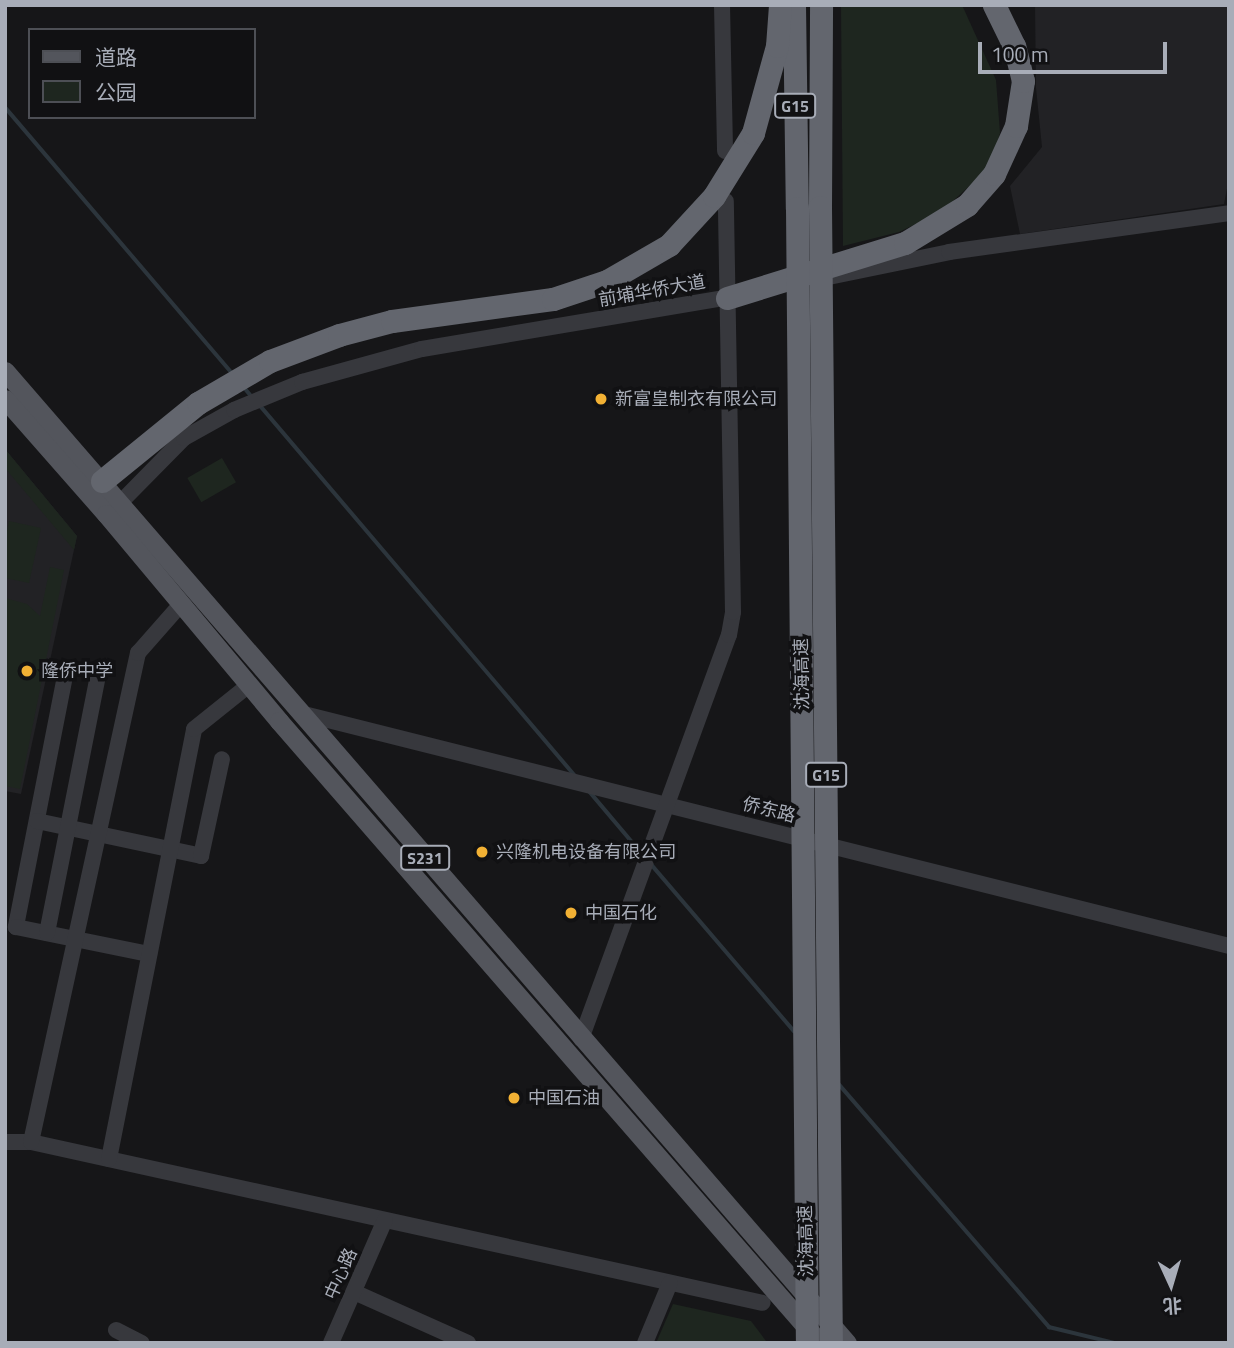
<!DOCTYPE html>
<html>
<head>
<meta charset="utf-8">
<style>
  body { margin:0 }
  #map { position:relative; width:1234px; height:1348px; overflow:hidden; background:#161618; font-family:"Titillium Web","Noto Sans SC",sans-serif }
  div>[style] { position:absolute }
  .built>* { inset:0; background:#222225 }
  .green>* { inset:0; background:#1e261f; transform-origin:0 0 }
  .stream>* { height:3.5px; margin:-1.75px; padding:0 1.75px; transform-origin:1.75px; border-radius:1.75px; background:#2c353c }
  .minor>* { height:16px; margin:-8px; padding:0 8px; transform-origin:8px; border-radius:8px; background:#37383d }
  .major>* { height:19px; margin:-9.5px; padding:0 9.5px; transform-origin:9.5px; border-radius:9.5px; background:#53555c }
  .highway>* { height:23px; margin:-11.5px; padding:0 11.5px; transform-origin:11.5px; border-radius:11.5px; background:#63666e }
  .highway-bridge>* { height:23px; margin:-11.5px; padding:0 11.5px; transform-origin:11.5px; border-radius:11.5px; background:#63666e }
  .dots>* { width:19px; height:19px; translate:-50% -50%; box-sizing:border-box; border:4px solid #111113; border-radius:50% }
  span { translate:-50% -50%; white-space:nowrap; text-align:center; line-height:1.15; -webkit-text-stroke:7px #111113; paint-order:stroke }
  .shield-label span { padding:2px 5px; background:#111113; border:2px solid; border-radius:5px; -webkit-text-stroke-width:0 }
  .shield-label { font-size:16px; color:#a8adb8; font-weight:700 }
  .street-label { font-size:18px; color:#a8adb8 }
  .poi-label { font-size:18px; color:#a8adb8 }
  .left { translate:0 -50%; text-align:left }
  .frame { position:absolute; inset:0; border:7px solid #a8adb8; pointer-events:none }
  .legend { position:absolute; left:28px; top:28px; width:228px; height:91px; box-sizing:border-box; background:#111113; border:2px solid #4d4f55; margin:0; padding:9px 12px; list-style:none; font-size:21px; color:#a8adb8 }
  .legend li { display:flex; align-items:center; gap:14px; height:35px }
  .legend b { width:35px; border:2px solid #4d4f55 }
  .north { position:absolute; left:1136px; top:1250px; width:70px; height:70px; -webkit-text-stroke:5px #111113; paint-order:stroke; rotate:176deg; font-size:19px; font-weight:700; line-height:28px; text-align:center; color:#a8adb8 }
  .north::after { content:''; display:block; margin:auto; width:24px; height:32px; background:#a8adb8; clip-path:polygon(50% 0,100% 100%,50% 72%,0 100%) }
  .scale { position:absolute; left:978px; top:42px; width:189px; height:32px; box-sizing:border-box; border:4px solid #a8adb8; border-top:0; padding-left:9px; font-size:21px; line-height:24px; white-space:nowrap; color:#a8adb8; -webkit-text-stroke:5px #111113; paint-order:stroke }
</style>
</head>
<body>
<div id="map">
  <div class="built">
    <i style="clip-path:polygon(1035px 5px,1229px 5px,1229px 178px,1224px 204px,1020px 234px,1010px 186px,1042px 147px,1036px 88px)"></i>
    <i style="clip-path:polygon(5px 449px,77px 536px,21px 794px,5px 791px)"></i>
  </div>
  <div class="green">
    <i style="clip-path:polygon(841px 5px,962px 5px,996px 80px,1000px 133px,990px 167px,941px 212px,899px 232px,843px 246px)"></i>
    <i style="clip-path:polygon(5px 449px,77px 536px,74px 550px,5px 468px)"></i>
    <i style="left:222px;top:458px;width:28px;height:40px;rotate:60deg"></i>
    <i style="clip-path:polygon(9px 521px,41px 528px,29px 583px,5px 578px,5px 540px)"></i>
    <i style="clip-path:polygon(50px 567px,64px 570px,20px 789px,5px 786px,5px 598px,27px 604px,40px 616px)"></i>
    <i style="clip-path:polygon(673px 1304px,751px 1321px,766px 1341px,656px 1343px)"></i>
  </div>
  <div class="stream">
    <i style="left:5px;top:107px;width:350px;rotate:49.5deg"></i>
    <i style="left:243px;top:386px;width:16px;rotate:50deg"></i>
    <i style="left:258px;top:403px;width:490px;rotate:49.6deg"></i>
    <i style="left:590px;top:792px;width:84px;rotate:49.8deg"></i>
    <i style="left:651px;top:864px;width:220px;rotate:49.4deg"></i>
    <i style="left:838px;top:1083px;width:323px;rotate:49.1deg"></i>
    <i style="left:1049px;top:1327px;width:68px;rotate:13.6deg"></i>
  </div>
  <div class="minor">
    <i style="left:722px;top:5px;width:146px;rotate:88.8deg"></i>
    <i style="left:824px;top:278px;width:128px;rotate:-11.7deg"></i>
    <i style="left:949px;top:252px;width:283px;rotate:-7.9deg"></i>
    <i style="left:121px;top:502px;width:90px;rotate:-45.5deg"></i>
    <i style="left:184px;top:438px;width:57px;rotate:-29.2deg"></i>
    <i style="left:234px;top:410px;width:74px;rotate:-22.4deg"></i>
    <i style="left:302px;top:382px;width:124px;rotate:-15.4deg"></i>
    <i style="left:422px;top:349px;width:319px;rotate:-9.6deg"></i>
    <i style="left:66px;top:671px;width:261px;rotate:101.1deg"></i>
    <i style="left:16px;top:927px;width:136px;rotate:11.5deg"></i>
    <i style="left:300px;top:713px;width:958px;rotate:14.08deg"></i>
    <i style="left:37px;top:821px;width:168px;rotate:12deg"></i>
    <i style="left:201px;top:856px;width:99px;rotate:-77.8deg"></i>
    <i style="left:47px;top:933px;width:258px;rotate:-78.8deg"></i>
    <i style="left:581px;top:1039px;width:430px;rotate:-69.9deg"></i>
    <i style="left:729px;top:635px;width:23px;rotate:-80deg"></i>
    <i style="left:733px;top:612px;width:411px;rotate:-91deg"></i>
    <i style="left:5px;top:1142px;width:26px"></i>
    <i style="left:31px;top:1142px;width:749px;rotate:12.4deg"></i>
    <i style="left:31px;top:1142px;width:501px;rotate:-77.66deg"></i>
    <i style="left:138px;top:653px;width:65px;rotate:-48.7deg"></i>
    <i style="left:109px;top:1159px;width:438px;rotate:-78.8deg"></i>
    <i style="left:194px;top:729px;width:70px;rotate:-38.7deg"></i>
    <i style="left:354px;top:1292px;width:125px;rotate:24.1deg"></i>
    <i style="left:116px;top:1330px;width:29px;rotate:27deg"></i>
    <i style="left:331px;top:1343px;width:134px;rotate:-66.3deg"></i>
    <i style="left:645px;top:1343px;width:65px;rotate:-67.4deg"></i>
  </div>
  <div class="major">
    <i style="left:5px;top:371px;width:1286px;rotate:49.1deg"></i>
    <i style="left:5px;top:399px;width:153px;rotate:48.7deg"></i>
    <i style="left:106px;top:514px;width:270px;rotate:50.1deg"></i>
    <i style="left:279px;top:721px;width:824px;rotate:48.98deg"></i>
  </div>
  <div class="highway">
    <i style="left:794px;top:5px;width:203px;rotate:89.2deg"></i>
    <i style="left:820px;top:207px;width:202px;rotate:-89.7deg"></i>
    <i style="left:727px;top:298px;width:186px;rotate:-17.2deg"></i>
    <i style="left:905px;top:243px;width:73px;rotate:-31.5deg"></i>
    <i style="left:967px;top:205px;width:41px;rotate:-48.9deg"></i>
    <i style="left:994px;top:174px;width:53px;rotate:-65.4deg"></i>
    <i style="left:1016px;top:126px;width:46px;rotate:-81.2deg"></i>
    <i style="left:1023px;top:81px;width:36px;rotate:-104deg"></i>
    <i style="left:1014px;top:46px;width:46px;rotate:-116deg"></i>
    <i style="left:102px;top:481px;width:124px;rotate:-39.1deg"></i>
    <i style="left:198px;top:403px;width:83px;rotate:-30.3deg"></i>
    <i style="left:270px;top:361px;width:74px;rotate:-20.6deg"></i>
    <i style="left:339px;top:335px;width:55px;rotate:-14.8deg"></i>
    <i style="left:392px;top:321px;width:162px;rotate:-7.8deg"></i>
    <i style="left:553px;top:299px;width:57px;rotate:-18.4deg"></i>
    <i style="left:607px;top:281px;width:72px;rotate:-30.1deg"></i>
    <i style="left:669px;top:245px;width:67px;rotate:-47.4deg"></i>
    <i style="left:714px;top:196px;width:74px;rotate:-58.2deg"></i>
    <i style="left:753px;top:133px;width:90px;rotate:-74.6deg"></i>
    <i style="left:777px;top:46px;width:41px;rotate:-85.8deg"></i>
  </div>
  <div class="highway-bridge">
    <i style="left:820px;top:207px;width:1136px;rotate:89.45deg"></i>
    <i style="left:797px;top:208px;width:1135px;rotate:89.5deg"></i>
  </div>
  <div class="dots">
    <i style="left:601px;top:399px;background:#f2b134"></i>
    <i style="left:27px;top:671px;background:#f2b134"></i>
    <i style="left:482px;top:852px;background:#f2b134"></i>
    <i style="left:571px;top:913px;background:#f2b134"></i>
    <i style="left:514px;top:1098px;background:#f2b134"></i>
  </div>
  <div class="shield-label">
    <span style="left:795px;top:106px">G15</span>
    <span style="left:826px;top:775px">G15</span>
    <span style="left:425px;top:858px">S231</span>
  </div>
  <div class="street-label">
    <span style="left:652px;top:291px;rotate:-10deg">前埔华侨大道</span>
    <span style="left:802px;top:674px;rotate:-91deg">沈海高速</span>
    <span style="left:769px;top:810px;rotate:14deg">侨东路</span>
    <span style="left:806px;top:1241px;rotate:-91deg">沈海高速</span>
    <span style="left:341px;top:1274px;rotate:-66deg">中心路</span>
  </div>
  <div class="poi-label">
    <span class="left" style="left:615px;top:399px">新富皇制衣有限公司</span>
    <span class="left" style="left:41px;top:671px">隆侨中学</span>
    <span class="left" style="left:496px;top:852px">兴隆机电设备有限公司</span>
    <span class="left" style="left:585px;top:913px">中国石化</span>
    <span class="left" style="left:528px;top:1098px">中国石油</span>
  </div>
  <div class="frame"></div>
  <ul class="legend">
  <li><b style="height:9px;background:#53555c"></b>道路</li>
  <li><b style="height:19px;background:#1e261f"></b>公园</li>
  </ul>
  <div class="north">北</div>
  <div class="scale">100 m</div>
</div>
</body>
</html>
